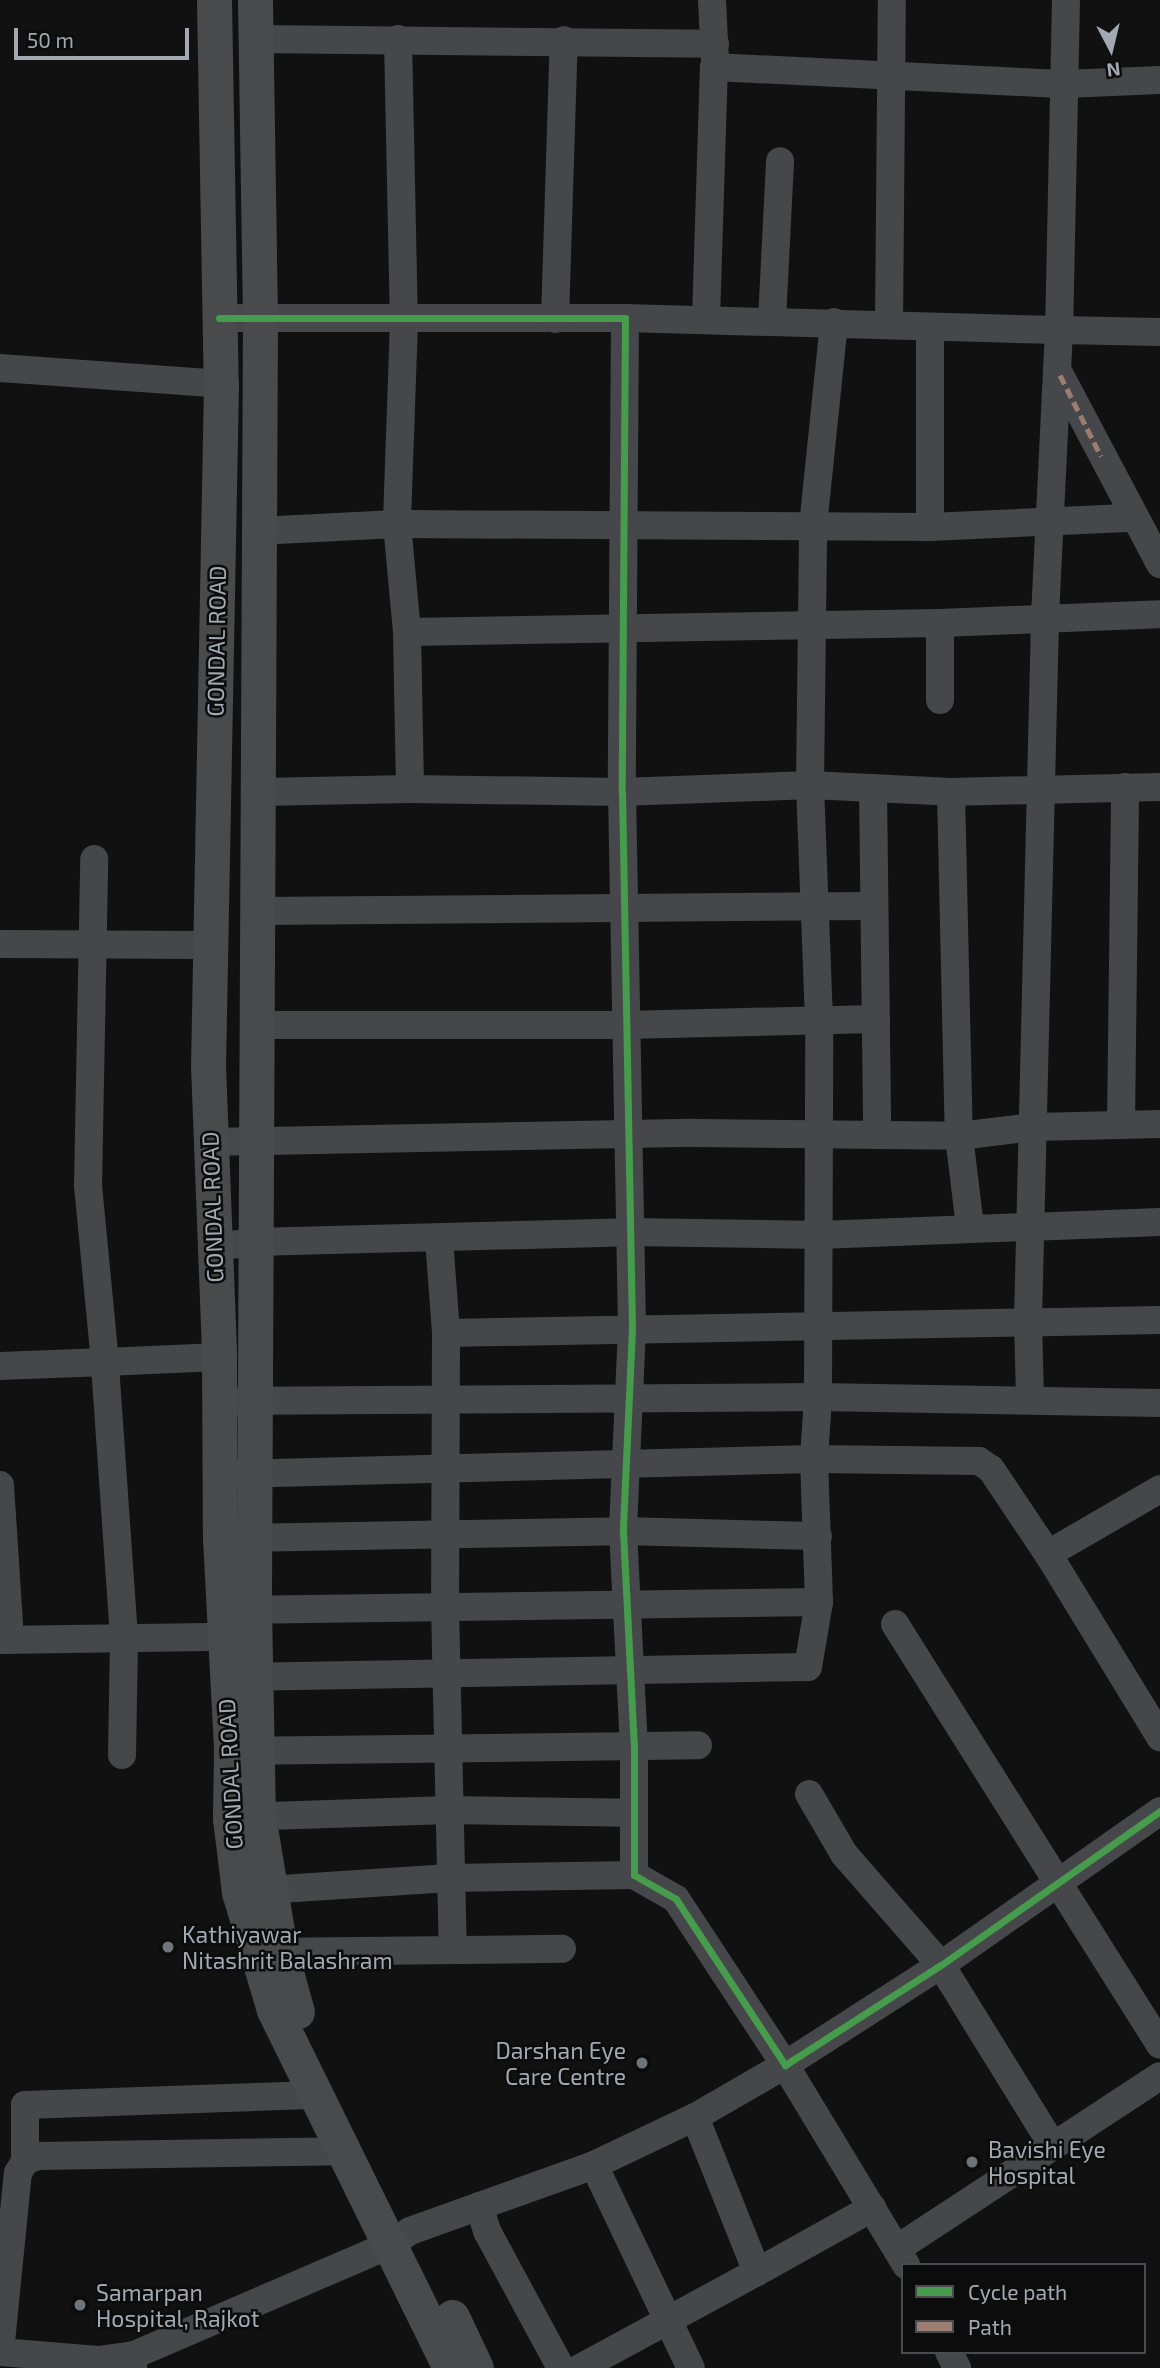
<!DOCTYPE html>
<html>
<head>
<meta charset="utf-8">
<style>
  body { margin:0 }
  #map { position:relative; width:1160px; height:2368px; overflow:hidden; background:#111112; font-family:"Exo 2",sans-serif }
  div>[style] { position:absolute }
  .minor>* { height:28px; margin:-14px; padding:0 14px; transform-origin:14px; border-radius:14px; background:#46474a }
  .major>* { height:35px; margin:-17.5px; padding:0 17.5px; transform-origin:17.5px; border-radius:17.5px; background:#484a4c }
  .quiet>* { height:5px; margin-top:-2.5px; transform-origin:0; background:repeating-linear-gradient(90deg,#9b7d72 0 10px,transparent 0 15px) }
  .cycleway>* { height:7px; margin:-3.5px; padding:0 3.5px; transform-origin:3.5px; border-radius:3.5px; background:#469c4c }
  .dots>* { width:19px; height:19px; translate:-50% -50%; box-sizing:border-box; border:4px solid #0c0c0d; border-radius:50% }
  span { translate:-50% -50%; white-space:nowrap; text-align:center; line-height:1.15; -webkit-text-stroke:5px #0c0c0d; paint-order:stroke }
  .street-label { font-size:23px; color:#a2a9b3 }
  .poi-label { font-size:23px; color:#a2a9b3 }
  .left { translate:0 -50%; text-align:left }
  .right { translate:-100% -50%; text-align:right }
  .legend { position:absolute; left:901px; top:2263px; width:245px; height:91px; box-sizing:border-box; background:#0c0c0d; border:2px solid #484b4f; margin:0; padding:9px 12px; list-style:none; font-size:21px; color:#a2a9b3 }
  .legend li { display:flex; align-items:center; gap:14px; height:35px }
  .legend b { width:35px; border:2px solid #484b4f }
  .north { position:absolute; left:1076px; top:14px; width:70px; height:70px; -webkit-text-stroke:5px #0c0c0d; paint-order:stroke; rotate:173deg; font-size:19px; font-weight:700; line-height:28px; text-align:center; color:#a2a9b3 }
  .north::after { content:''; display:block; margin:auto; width:24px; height:32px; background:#a2a9b3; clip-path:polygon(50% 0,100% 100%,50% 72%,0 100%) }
  .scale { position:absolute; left:14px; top:28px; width:175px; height:32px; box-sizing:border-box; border:4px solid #a2a9b3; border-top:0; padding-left:9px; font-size:21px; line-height:24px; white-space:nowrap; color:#a2a9b3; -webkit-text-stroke:5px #0c0c0d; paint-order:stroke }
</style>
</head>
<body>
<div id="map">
  <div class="minor">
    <i style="left:712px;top:0;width:61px;rotate:87.2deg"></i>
    <i style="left:1066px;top:0;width:330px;rotate:91.2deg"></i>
    <i style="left:1059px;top:330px;width:101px;rotate:1.1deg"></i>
    <i style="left:256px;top:39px;width:459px;rotate:0.6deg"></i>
    <i style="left:398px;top:39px;width:282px;rotate:88.8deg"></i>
    <i style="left:404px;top:321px;width:203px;rotate:92deg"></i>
    <i style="left:397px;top:524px;width:108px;rotate:84.7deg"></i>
    <i style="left:407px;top:632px;width:157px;rotate:88.9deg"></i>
    <i style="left:219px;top:318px;width:406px"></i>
    <i style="left:625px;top:318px;width:474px;rotate:90.4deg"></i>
    <i style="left:622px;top:792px;width:537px;rotate:88.93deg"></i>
    <i style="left:632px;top:1329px;width:202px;rotate:92.6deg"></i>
    <i style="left:623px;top:1531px;width:214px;rotate:87.1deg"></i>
    <i style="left:634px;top:1745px;width:130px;rotate:90deg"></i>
    <i style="left:634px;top:1875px;width:48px;rotate:29.7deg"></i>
    <i style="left:676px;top:1899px;width:199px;rotate:56.7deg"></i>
    <i style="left:785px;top:2065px;width:185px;rotate:-32.7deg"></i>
    <i style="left:941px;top:1965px;width:268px;rotate:-35.1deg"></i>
    <i style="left:625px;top:318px;width:434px;rotate:1.6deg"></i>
    <i style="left:1059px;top:330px;width:290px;rotate:92.8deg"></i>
    <i style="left:1045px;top:620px;width:701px;rotate:91.39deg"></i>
    <i style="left:1028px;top:1321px;width:79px;rotate:88.5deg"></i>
    <i style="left:555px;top:319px;width:279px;rotate:-88.2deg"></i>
    <i style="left:706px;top:319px;width:252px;rotate:-88.2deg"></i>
    <i style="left:714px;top:67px;width:351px;rotate:2.8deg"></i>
    <i style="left:1065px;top:84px;width:95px;rotate:-2.4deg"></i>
    <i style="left:772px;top:320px;width:159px;rotate:-87.1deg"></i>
    <i style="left:889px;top:325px;width:325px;rotate:-89.5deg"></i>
    <i style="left:0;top:368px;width:222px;rotate:4.1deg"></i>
    <i style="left:1060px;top:375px;width:214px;rotate:62.1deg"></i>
    <i style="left:930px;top:527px;width:199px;rotate:-90deg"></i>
    <i style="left:257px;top:531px;width:140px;rotate:-2.9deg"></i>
    <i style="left:397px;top:524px;width:533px;rotate:0.32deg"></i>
    <i style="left:930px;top:527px;width:202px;rotate:-2.6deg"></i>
    <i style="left:940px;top:623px;width:77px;rotate:90deg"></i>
    <i style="left:407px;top:632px;width:533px;rotate:-0.97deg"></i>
    <i style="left:940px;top:623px;width:220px;rotate:-2.3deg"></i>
    <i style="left:873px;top:788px;width:347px;rotate:89.3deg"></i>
    <i style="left:260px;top:792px;width:150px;rotate:-1.1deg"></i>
    <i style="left:410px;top:789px;width:212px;rotate:0.8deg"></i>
    <i style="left:622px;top:792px;width:188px;rotate:-2.1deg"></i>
    <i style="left:810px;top:785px;width:141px;rotate:2.8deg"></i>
    <i style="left:951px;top:792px;width:209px;rotate:-1.4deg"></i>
    <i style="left:951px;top:792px;width:344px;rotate:88.7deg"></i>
    <i style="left:959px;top:1136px;width:92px;rotate:83.1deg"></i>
    <i style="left:258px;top:911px;width:616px;rotate:-0.47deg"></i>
    <i style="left:0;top:944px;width:208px;rotate:0.3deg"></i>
    <i style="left:259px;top:1025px;width:367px"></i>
    <i style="left:626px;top:1025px;width:250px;rotate:-1.4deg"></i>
    <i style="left:1121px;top:1125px;width:338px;rotate:-89.3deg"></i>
    <i style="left:209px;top:1142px;width:485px;rotate:-1.1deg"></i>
    <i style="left:694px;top:1133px;width:265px;rotate:0.6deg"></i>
    <i style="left:959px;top:1136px;width:77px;rotate:-6.8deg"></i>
    <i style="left:1035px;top:1127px;width:125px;rotate:-1.4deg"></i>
    <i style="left:439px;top:1239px;width:94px;rotate:85.7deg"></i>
    <i style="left:446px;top:1333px;width:714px;rotate:-1.04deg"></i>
    <i style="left:212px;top:1247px;width:43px;rotate:-6.6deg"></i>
    <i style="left:255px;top:1242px;width:374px;rotate:-1.5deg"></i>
    <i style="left:629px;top:1232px;width:190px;rotate:0.9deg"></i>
    <i style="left:819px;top:1235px;width:341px;rotate:-2.2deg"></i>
    <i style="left:446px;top:1333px;width:273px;rotate:90.2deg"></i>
    <i style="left:445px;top:1606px;width:343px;rotate:88.7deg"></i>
    <i style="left:0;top:1366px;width:105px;rotate:-2.2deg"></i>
    <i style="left:105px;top:1362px;width:178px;rotate:-95.5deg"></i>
    <i style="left:88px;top:1185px;width:326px;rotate:-88.9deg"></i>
    <i style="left:235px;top:1401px;width:583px;rotate:-0.39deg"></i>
    <i style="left:818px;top:1397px;width:342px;rotate:1deg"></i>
    <i style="left:236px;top:1474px;width:578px;rotate:-1.49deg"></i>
    <i style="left:814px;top:1459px;width:165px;rotate:0.7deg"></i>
    <i style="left:979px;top:1461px;width:14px;rotate:34deg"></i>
    <i style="left:991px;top:1469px;width:102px;rotate:56.2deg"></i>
    <i style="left:1048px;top:1554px;width:215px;rotate:58.5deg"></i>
    <i style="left:0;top:1485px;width:155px;rotate:86.3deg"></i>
    <i style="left:234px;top:1538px;width:389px;rotate:-1deg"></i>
    <i style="left:623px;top:1531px;width:195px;rotate:1.5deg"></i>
    <i style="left:1048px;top:1554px;width:129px;rotate:-30.1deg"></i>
    <i style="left:234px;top:1610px;width:585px;rotate:-0.78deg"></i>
    <i style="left:895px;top:1624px;width:497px;rotate:57.8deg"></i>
    <i style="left:0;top:1640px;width:225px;rotate:-0.8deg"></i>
    <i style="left:234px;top:1677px;width:574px;rotate:-1deg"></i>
    <i style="left:808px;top:1667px;width:66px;rotate:-80.4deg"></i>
    <i style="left:819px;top:1602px;width:143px;rotate:-92deg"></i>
    <i style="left:814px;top:1459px;width:62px;rotate:-86.3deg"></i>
    <i style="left:818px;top:1397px;width:377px;rotate:-89.8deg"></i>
    <i style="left:819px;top:1020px;width:235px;rotate:-92.2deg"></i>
    <i style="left:810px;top:785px;width:259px;rotate:-89.3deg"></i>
    <i style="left:813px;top:526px;width:205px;rotate:-84.1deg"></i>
    <i style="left:235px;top:1751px;width:463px;rotate:-0.7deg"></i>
    <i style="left:122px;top:1755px;width:118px;rotate:-89deg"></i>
    <i style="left:124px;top:1637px;width:276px;rotate:-94deg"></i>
    <i style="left:105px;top:1362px;width:114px;rotate:-2.5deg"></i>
    <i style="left:809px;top:1794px;width:69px;rotate:59.7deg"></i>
    <i style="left:844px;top:1854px;width:147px;rotate:48.9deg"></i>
    <i style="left:941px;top:1965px;width:213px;rotate:58.3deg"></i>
    <i style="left:239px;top:1817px;width:210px;rotate:-1.9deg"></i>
    <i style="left:449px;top:1810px;width:182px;rotate:0.9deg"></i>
    <i style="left:249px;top:1891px;width:201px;rotate:-3.7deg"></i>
    <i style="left:450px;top:1878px;width:184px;rotate:-0.9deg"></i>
    <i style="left:260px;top:1952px;width:302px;rotate:-0.6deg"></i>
    <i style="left:25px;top:2161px;width:56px;rotate:-90deg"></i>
    <i style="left:25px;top:2105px;width:290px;rotate:-2deg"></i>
    <i style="left:594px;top:2165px;width:225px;rotate:64.5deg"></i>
    <i style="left:479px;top:2206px;width:28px;rotate:72deg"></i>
    <i style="left:488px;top:2233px;width:153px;rotate:61.6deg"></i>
    <i style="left:898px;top:2248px;width:313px;rotate:-33.3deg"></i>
    <i style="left:757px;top:2272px;width:132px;rotate:-29.1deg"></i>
    <i style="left:949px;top:2352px;width:18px;rotate:63deg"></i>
    <i style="left:134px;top:2355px;width:36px;rotate:172deg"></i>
    <i style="left:98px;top:2360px;width:98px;rotate:-175.3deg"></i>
    <i style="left:0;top:2352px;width:180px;rotate:-84.3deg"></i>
    <i style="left:18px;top:2173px;width:14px;rotate:-60deg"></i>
    <i style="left:25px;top:2161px;width:14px;rotate:-21deg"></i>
    <i style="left:38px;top:2156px;width:306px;rotate:-0.9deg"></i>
    <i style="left:133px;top:2368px;width:13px;rotate:-86deg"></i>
    <i style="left:134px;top:2355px;width:281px;rotate:-23.3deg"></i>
    <i style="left:392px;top:2244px;width:22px;rotate:-36deg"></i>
    <i style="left:410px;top:2231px;width:195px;rotate:-19.7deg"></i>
    <i style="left:594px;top:2165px;width:112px;rotate:-25.4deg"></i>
    <i style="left:695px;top:2117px;width:104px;rotate:-30deg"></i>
    <i style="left:785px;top:2065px;width:234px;rotate:58.8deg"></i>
    <i style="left:580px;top:2368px;width:201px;rotate:-28.5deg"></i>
    <i style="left:757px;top:2272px;width:167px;rotate:-111.8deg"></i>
  </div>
  <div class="major">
    <i style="left:214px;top:0;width:384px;rotate:89deg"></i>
    <i style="left:221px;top:384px;width:681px;rotate:91.09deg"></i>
    <i style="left:208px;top:1065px;width:292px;rotate:87.8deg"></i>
    <i style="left:219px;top:1357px;width:181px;rotate:89.7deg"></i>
    <i style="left:220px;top:1538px;width:213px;rotate:87deg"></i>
    <i style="left:231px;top:1751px;width:67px;rotate:90.9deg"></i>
    <i style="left:230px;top:1818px;width:75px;rotate:83.1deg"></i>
    <i style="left:239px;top:1892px;width:123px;rotate:73.5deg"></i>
    <i style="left:274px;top:2010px;width:399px;rotate:63.8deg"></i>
    <i style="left:255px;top:0;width:320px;rotate:89.1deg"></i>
    <i style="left:260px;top:320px;width:1289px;rotate:90.27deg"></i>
    <i style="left:254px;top:1609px;width:206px;rotate:88.9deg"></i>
    <i style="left:258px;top:1815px;width:137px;rotate:80.7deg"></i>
    <i style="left:280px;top:1950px;width:64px;rotate:74.7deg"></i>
    <i style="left:452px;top:2317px;width:56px;rotate:64.8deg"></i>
  </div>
  <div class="quiet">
    <i style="left:1060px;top:375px;width:91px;rotate:63.2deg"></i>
  </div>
  <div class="cycleway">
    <i style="left:219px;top:318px;width:406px"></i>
    <i style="left:625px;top:318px;width:474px;rotate:90.4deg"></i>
    <i style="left:622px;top:792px;width:537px;rotate:88.93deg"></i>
    <i style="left:632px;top:1329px;width:202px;rotate:92.6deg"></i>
    <i style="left:623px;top:1531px;width:214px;rotate:87.1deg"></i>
    <i style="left:634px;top:1745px;width:130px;rotate:90deg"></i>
    <i style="left:634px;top:1875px;width:48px;rotate:29.7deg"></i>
    <i style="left:676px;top:1899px;width:199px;rotate:56.7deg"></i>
    <i style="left:785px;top:2065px;width:185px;rotate:-32.7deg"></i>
    <i style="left:941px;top:1965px;width:268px;rotate:-35.1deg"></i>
  </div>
  <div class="dots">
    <i style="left:168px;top:1947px;background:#6f747b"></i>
    <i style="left:642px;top:2063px;background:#6f747b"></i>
    <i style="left:972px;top:2162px;background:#6f747b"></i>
    <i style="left:80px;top:2305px;background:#6f747b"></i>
  </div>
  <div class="street-label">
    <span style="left:216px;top:641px;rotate:-89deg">GONDAL ROAD</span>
    <span style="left:212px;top:1207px;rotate:-92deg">GONDAL ROAD</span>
    <span style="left:230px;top:1774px;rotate:-93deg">GONDAL ROAD</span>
  </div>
  <div class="poi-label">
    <span class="left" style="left:182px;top:1947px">Kathiyawar<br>Nitashrit Balashram</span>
    <span class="right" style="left:626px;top:2063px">Darshan Eye<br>Care Centre</span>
    <span class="left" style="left:988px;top:2162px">Bavishi Eye<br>Hospital</span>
    <span class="left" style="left:96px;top:2305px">Samarpan<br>Hospital, Rajkot</span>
  </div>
  <ul class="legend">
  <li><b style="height:9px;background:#469c4c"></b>Cycle path</li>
  <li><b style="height:9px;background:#9b7d72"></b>Path</li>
  </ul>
  <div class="north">N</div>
  <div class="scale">50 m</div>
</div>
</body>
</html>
